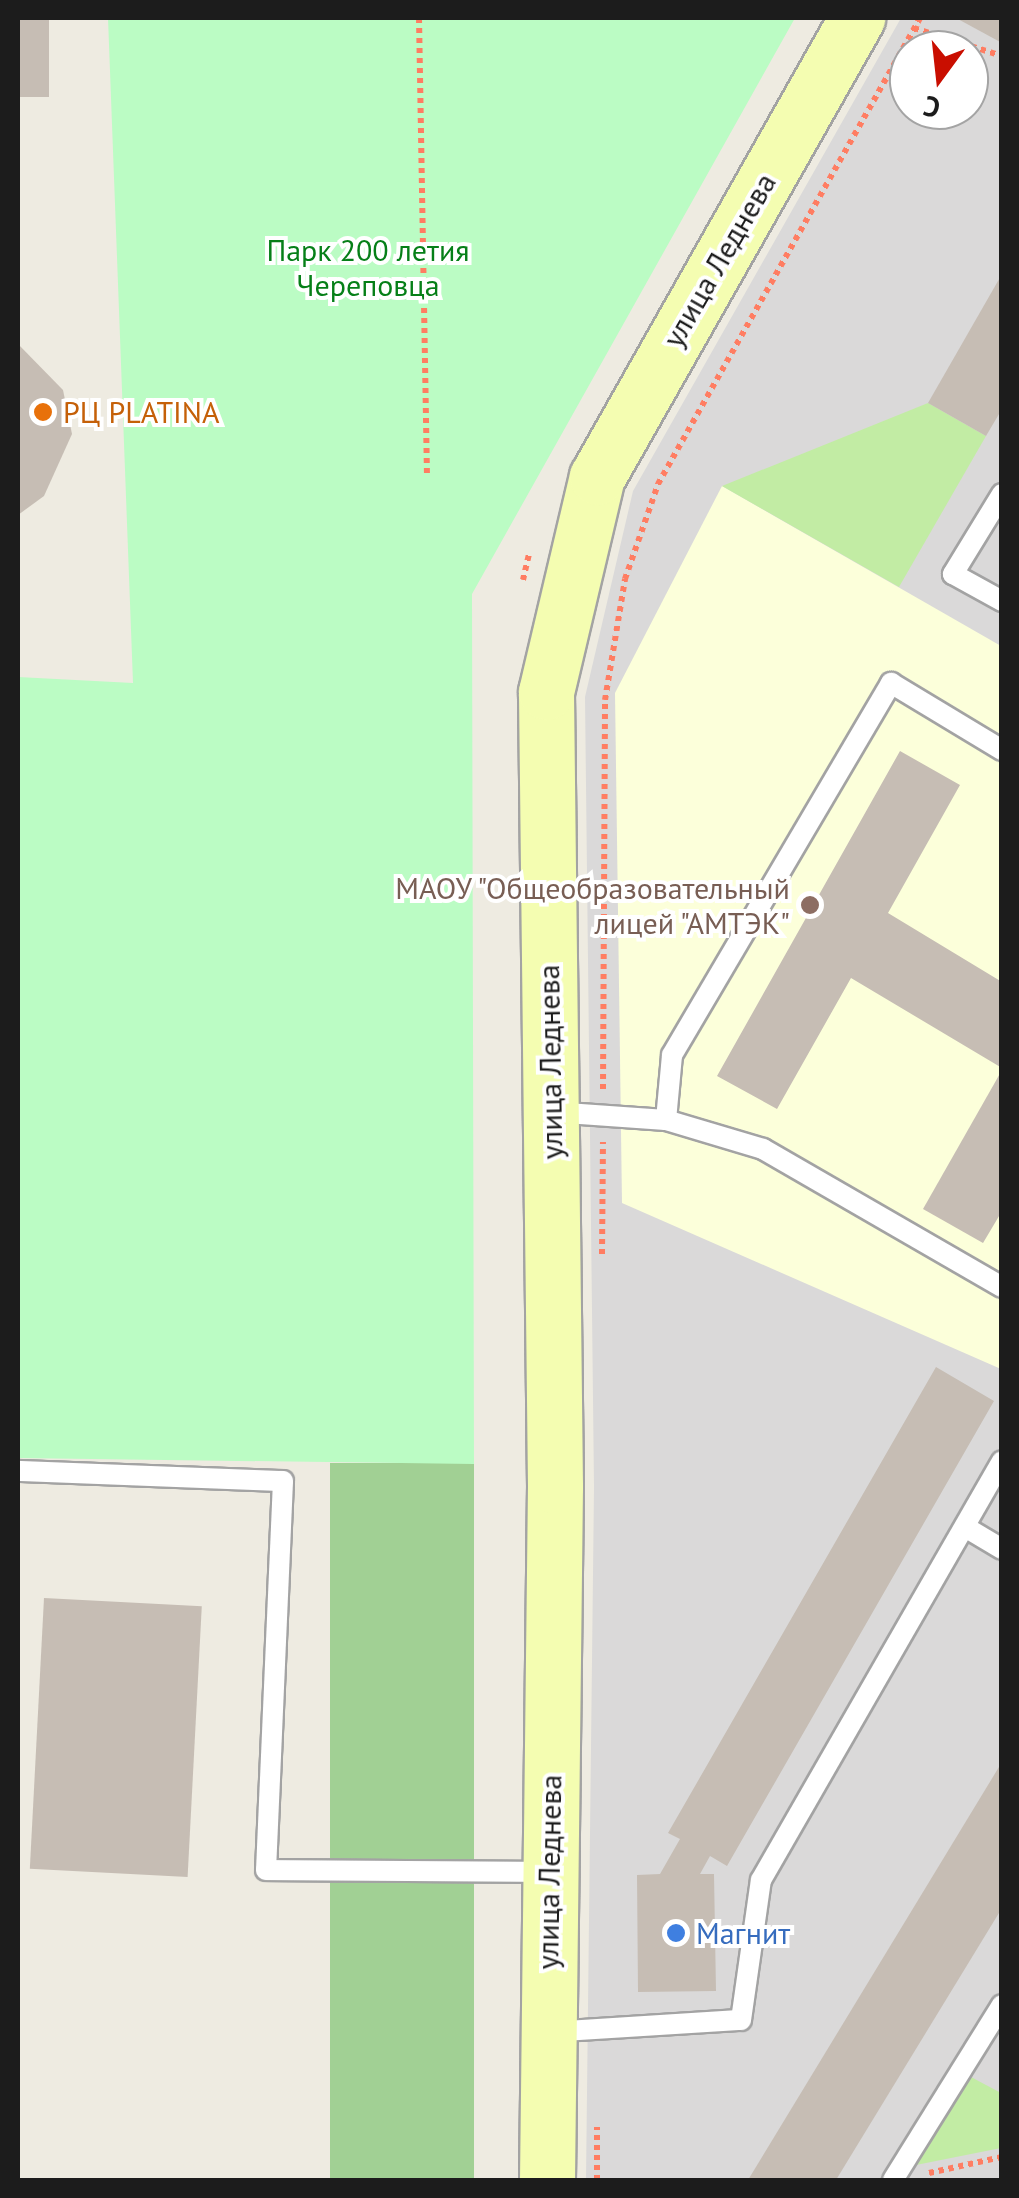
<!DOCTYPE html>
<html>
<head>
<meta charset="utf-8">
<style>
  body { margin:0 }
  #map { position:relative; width:1019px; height:2198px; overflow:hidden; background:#eeebe1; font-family:"PT Sans",sans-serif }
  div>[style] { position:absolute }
  .residential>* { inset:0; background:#dad9d9 }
  .education>* { inset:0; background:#fcffda }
  .grass>* { inset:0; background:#c2eca4 }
  .forest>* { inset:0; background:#a1d094; transform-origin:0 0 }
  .park>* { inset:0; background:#bbfcc4 }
  .building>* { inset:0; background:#c6bdb4; transform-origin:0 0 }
  .path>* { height:6px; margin-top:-3px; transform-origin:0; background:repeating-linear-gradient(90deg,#ff7d62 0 5px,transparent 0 10px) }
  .roads { filter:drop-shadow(2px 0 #a3a3a3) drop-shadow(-2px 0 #a3a3a3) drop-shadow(0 2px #a3a3a3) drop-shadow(0 -2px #a3a3a3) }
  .lane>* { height:20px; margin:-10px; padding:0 10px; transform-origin:10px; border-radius:10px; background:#fff }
  .secondary>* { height:55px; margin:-27.5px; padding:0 27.5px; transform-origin:27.5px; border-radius:27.5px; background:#f4fdb1 }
  .dots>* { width:28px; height:28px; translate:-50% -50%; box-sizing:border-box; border:5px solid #fff; border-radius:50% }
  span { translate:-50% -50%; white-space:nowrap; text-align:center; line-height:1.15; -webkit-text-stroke:8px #fff; paint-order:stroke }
  .park-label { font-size:30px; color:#067f18 }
  .street-label { font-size:30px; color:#1c1c1c }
  .food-label { font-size:30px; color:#c56008 }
  .left { translate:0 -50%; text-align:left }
  .education-label { font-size:30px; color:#785e54 }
  .right { translate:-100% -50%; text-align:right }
  .shop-label { font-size:30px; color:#366cbe }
  .frame { position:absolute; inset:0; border:20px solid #1c1c1c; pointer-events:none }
  .north { position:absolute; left:889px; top:30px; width:100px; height:100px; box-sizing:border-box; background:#fff; border:2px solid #a4a4a4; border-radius:50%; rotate:195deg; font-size:28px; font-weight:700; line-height:40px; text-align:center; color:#1c1c1c }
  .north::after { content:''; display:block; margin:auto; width:35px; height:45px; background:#c90e00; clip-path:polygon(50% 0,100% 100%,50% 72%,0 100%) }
</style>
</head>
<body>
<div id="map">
  <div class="residential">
    <i style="clip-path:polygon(evenodd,901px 18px,1001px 18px,1001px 2180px,586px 2180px,594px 1487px,585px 697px,633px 491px,901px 18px,909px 50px,969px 50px,969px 110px,909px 110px,909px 50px)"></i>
  </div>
  <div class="education">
    <i style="clip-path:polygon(722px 486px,1001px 646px,1001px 1369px,622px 1203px,615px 693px)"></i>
  </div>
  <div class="grass">
    <i style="clip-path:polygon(928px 403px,986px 436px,899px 587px,722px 486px)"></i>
    <i style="clip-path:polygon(971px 2077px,1001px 2093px,1001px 2148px,916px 2165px)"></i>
  </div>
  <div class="forest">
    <i style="left:330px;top:1463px;width:144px;height:717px"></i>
  </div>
  <div class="park">
    <i style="clip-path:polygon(108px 18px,795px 18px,472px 594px,474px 1464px,18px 1458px,18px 677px,133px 683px)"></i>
  </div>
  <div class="building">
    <i style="left:18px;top:18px;width:31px;height:79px"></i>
    <i style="clip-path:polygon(956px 18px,1002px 18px,1002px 43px)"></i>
    <i style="clip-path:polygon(1002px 274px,1002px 409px,986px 436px,928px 403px)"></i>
    <i style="clip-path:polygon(18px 344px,63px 390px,72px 434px,44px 496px,18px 515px)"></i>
    <i style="clip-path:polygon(900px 751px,960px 785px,888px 913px,1002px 982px,1002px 1068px,851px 978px,777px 1109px,717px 1076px)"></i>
    <i style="clip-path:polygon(1002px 1070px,1002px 1211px,983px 1243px,923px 1209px)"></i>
    <i style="clip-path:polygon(936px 1367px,994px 1401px,727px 1866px,710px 1856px,700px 1874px,714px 1874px,716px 1991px,638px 1992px,637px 1875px,660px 1874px,680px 1839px,668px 1833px)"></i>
    <i style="left:44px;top:1598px;width:158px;height:271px;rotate:3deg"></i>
    <i style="clip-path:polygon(1002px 1762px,1002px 1908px,836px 2180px,748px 2180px)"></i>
  </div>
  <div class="path">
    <i style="left:419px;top:18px;width:459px;rotate:89deg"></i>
    <i style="left:914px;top:28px;width:92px;rotate:17.7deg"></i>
    <i style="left:523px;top:580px;width:27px;rotate:-77deg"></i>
    <i style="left:603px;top:1089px;width:389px;rotate:-89.7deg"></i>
    <i style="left:605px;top:700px;width:123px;rotate:-80.6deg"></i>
    <i style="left:625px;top:579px;width:101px;rotate:-70.8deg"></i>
    <i style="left:658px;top:484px;width:535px;rotate:-60.65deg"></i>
    <i style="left:602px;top:1254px;width:112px;rotate:-89.5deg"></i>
    <i style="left:929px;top:2173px;width:75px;rotate:-12.4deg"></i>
    <i style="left:597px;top:2180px;width:53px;rotate:-90deg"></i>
  </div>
  <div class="roads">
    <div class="lane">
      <i style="left:1002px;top:494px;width:94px;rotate:121.5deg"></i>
      <i style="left:953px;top:574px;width:56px;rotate:28.9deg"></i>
      <i style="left:552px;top:1112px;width:114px;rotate:4deg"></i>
      <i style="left:666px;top:1120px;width:101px;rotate:16.6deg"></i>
      <i style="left:763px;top:1149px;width:276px;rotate:30deg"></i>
      <i style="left:666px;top:1120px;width:65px;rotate:-84.7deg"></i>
      <i style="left:672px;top:1055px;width:432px;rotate:-59.5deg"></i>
      <i style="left:891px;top:683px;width:130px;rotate:31.1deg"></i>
      <i style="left:18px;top:1471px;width:265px;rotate:2.2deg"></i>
      <i style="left:283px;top:1481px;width:389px;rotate:92.5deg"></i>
      <i style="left:266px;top:1870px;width:282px;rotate:0.4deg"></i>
      <i style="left:965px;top:1527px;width:43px;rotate:30.7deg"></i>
      <i style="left:549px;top:2032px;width:192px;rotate:-3.6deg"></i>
      <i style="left:741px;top:2020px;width:141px;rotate:-81.9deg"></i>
      <i style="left:761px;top:1880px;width:483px;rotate:-60.1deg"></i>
      <i style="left:893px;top:2180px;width:206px;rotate:-58.1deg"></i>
    </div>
    <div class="secondary">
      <i style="left:547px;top:2180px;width:694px;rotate:-89.34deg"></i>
      <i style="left:555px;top:1486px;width:794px;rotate:-90.65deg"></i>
      <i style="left:546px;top:692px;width:221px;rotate:-76.7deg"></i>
      <i style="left:597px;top:477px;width:528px;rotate:-60.47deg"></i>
    </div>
  </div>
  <div class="dots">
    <i style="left:43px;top:412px;background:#e8710a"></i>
    <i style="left:810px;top:905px;background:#8d6e63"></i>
    <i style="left:676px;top:1933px;background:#3f7fe0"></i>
  </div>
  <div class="park-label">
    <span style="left:368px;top:267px">Парк 200 летия<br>Череповца</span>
  </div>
  <div class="street-label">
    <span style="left:719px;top:260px;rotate:-60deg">улица Леднева</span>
    <span style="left:550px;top:1062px;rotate:-91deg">улица Леднева</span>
    <span style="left:549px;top:1872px;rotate:-89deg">улица Леднева</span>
  </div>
  <div class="food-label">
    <span class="left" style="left:63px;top:412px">РЦ PLATINA</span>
  </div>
  <div class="education-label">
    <span class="right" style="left:790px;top:905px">МАОУ "Общеобразовательный<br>лицей "АМТЭК"</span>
  </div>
  <div class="shop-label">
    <span class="left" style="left:696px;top:1933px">Магнит</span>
  </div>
  <div class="frame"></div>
  <div class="north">С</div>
</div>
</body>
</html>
